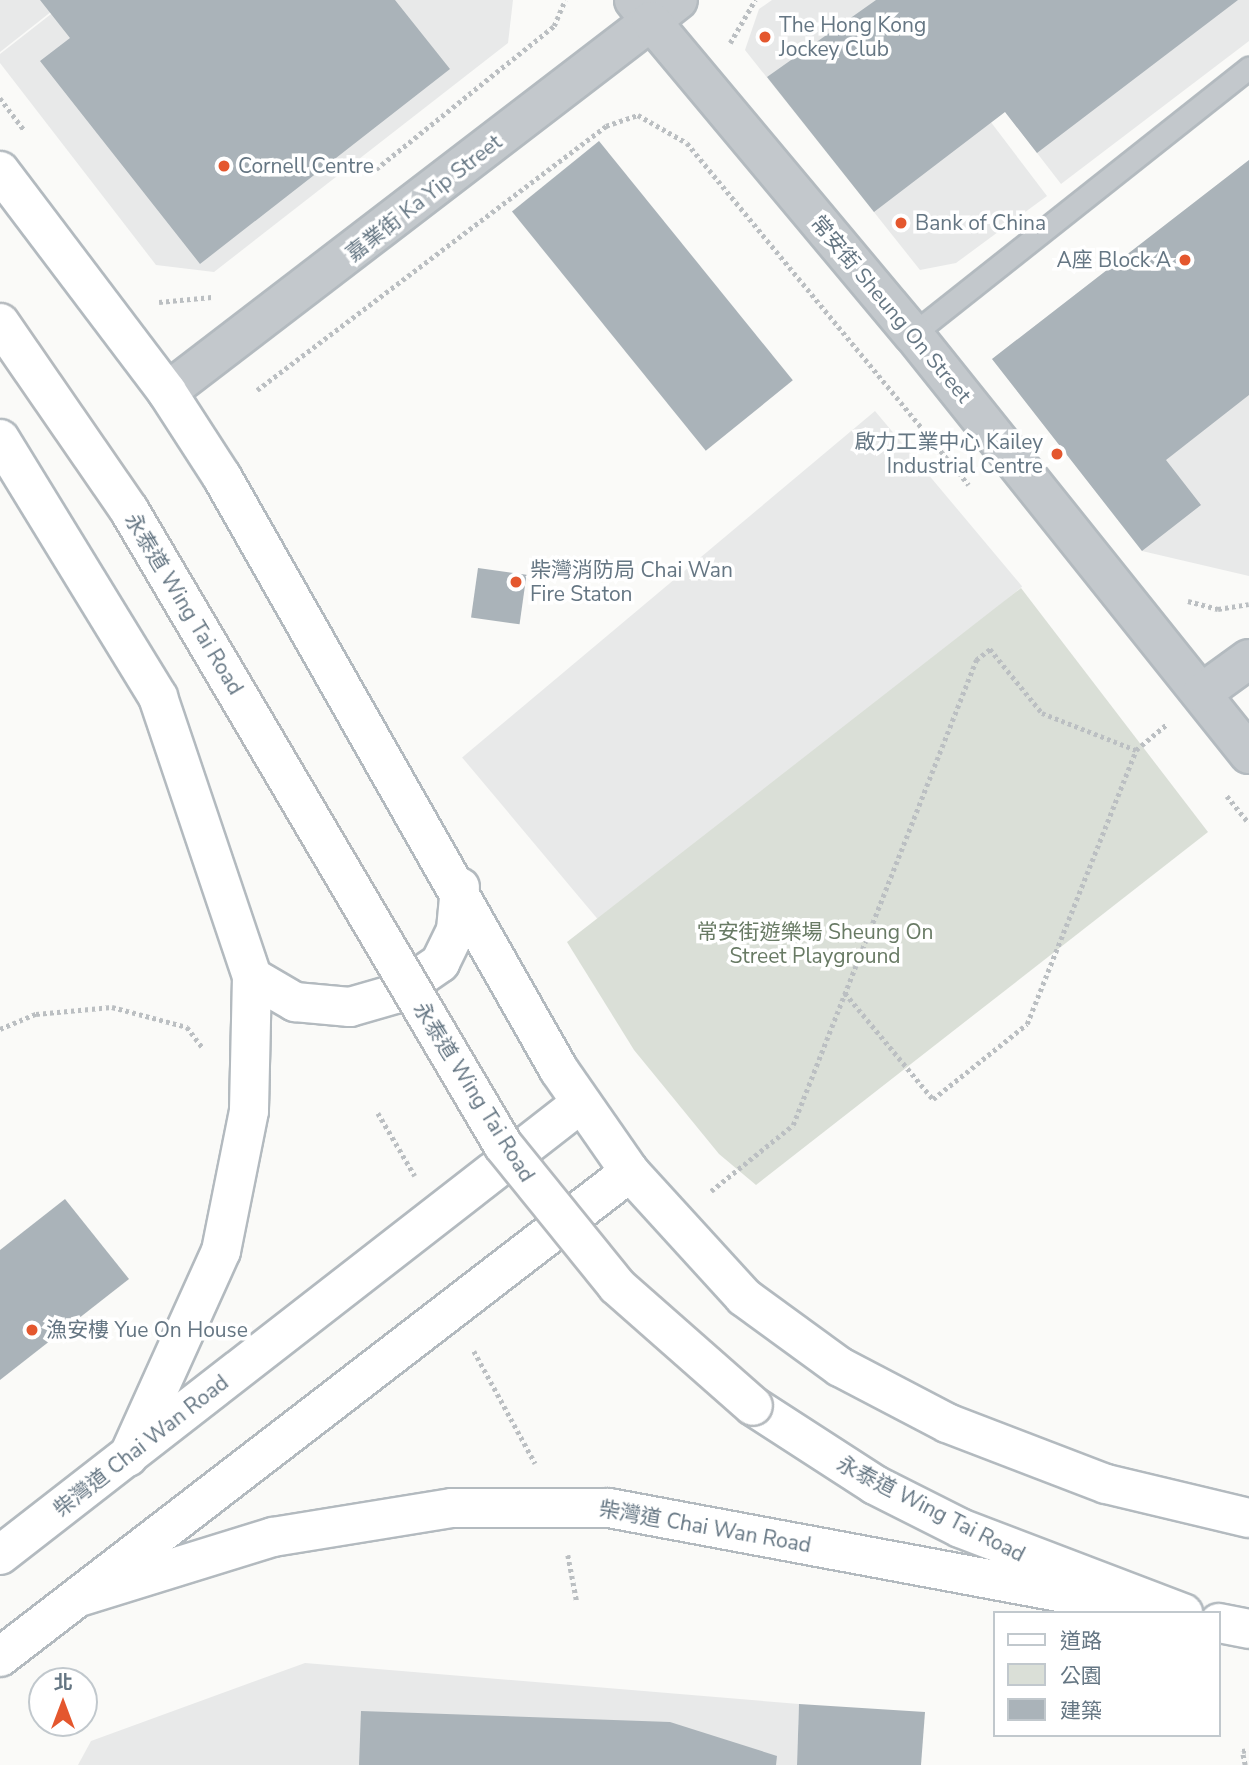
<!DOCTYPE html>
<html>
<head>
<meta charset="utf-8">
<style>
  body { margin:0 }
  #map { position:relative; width:1249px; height:1765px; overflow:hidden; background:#fafaf8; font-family:"Nunito Sans","Noto Sans TC",sans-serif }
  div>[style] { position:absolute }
  .built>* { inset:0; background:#e8e9e9; transform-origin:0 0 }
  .green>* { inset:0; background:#dadfd7 }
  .building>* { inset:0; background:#aab3b9; transform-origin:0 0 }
  .path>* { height:4.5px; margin-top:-2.25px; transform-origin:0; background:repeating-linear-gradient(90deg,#bbbfc2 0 3.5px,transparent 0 7px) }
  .roads { filter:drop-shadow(2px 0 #b3babf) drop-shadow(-2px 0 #b3babf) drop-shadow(0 2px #b3babf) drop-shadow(0 -2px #b3babf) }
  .service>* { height:21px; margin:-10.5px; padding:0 10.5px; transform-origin:10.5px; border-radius:10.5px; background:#c3c8cc }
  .minor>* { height:38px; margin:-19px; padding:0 19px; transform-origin:19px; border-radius:19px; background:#c3c8cc }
  .tertiary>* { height:38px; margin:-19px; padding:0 19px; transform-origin:19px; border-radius:19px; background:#c3c8cc }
  .secondary>* { height:38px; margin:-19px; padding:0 19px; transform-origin:19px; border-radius:19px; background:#fff }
  .primary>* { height:38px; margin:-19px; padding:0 19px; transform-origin:19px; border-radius:19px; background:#fff }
  .bridges { filter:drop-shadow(2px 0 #b5babe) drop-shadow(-2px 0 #b5babe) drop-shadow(0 2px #b5babe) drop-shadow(0 -2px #b5babe) }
  .primary-bridge>* { height:38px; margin:-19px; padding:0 19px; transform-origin:19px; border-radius:19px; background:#fff }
  .dots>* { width:19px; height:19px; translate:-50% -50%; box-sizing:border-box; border:4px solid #fff; border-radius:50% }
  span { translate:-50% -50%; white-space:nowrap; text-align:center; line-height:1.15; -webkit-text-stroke:7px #fff; paint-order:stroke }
  .poi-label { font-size:21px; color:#657683 }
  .left { translate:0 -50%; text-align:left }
  .right { translate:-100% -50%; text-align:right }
  .street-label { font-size:21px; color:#657683 }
  .park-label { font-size:21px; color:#687a64 }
  .legend { position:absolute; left:993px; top:1611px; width:228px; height:126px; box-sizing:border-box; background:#fff; border:2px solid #c1c8cd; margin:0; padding:9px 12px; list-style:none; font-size:21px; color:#657683 }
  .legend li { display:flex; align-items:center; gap:14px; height:35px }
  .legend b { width:35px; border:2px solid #c1c8cd }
  .north { position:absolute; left:28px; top:1667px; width:70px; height:70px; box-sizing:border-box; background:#fff; border:2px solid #c1c8cd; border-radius:50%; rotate:0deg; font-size:19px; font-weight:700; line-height:28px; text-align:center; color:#657683 }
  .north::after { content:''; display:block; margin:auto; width:24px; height:32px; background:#e4572e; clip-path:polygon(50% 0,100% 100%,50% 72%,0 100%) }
</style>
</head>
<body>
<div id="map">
  <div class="built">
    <i style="clip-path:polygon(0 0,66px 0,0 52px)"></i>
    <i style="clip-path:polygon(69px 0,513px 0,508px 43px,214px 272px,156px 265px,0 63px,0 54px)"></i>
    <i style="clip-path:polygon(772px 0,898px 0,1047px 196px,956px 263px,920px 270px,745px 50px,759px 9px)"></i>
    <i style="clip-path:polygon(919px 0,1249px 0,1249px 41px,1061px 184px)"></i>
    <i style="clip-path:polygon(1249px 160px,1249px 576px,1142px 551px,992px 359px)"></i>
    <i style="left:875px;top:411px;width:229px;height:539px;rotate:50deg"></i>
    <i style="clip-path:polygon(305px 1663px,799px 1704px,797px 1765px,78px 1765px,91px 1741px)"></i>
  </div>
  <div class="green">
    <i style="clip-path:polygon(1021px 588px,1208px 832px,756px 1185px,719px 1154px,634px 1050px,567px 942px)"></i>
  </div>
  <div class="building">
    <i style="clip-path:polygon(40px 0,395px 0,450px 69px,200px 264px,40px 61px,70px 38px)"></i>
    <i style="clip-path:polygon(876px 0,1238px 0,1037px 153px,1005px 112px,874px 212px,767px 77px)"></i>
    <i style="left:599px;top:141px;width:308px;height:112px;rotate:51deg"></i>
    <i style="clip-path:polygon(1249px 160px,1249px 395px,1166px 460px,1201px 505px,1142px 551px,992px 359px)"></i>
    <i style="left:478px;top:568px;width:49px;height:50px;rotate:8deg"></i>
    <i style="clip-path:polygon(65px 1199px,129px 1279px,0 1380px,0 1250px)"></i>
    <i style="clip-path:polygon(799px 1704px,925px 1712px,921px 1765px,797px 1765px)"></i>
    <i style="clip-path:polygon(361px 1711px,670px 1722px,777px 1756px,776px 1765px,359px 1765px)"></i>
  </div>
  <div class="path">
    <i style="left:730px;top:43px;width:50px;rotate:-59.8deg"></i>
    <i style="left:0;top:98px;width:40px;rotate:53deg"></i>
    <i style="left:376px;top:169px;width:228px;rotate:-38.8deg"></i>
    <i style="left:554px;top:26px;width:28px;rotate:-67deg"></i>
    <i style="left:159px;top:302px;width:53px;rotate:-5.4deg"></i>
    <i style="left:257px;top:390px;width:438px;rotate:-37.1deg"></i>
    <i style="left:606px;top:126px;width:34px;rotate:-19deg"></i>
    <i style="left:638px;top:115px;width:56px;rotate:29.7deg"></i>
    <i style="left:687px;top:143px;width:443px;rotate:50.5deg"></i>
    <i style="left:1188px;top:601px;width:31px;rotate:15deg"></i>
    <i style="left:1218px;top:609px;width:31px;rotate:-9deg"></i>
    <i style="left:1227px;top:796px;width:35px;rotate:51deg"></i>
    <i style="left:845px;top:993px;width:138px;rotate:50.3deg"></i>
    <i style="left:933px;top:1099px;width:120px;rotate:-38.6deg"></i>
    <i style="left:1027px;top:1024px;width:295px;rotate:-68.3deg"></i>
    <i style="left:1136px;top:750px;width:40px;rotate:-40deg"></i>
    <i style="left:0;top:1029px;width:39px;rotate:-23deg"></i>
    <i style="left:36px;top:1014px;width:76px;rotate:-5.3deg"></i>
    <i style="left:112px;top:1007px;width:78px;rotate:14.9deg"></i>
    <i style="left:187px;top:1027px;width:25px;rotate:53deg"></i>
    <i style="left:378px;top:1113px;width:73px;rotate:59.6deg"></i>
    <i style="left:711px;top:1191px;width:105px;rotate:-38.8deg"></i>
    <i style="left:793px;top:1125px;width:500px;rotate:-68.5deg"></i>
    <i style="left:976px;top:660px;width:18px;rotate:-38deg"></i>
    <i style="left:990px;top:649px;width:82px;rotate:50.9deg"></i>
    <i style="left:1042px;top:713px;width:101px;rotate:21.5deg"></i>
    <i style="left:474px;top:1351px;width:128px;rotate:61.4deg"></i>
    <i style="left:568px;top:1555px;width:48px;rotate:79.2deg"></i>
    <i style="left:1245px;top:1765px;width:14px;rotate:-102deg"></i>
    <i style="left:1242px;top:1751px;width:7px;rotate:-8deg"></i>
  </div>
  <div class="roads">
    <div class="service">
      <i style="left:913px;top:334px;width:429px;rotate:-38.4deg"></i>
    </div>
    <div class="minor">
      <i style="left:634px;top:0;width:27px;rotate:51deg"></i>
      <i style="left:651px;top:21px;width:34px;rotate:-38deg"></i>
    </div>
    <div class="tertiary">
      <i style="left:167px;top:392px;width:610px;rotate:-37.47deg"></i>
      <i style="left:651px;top:21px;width:408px;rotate:50.1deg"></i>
      <i style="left:913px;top:334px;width:538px;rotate:51.34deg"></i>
      <i style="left:1202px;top:693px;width:58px;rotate:-35.9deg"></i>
    </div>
    <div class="secondary">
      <i style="left:630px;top:1172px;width:169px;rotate:47.6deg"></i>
      <i style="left:744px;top:1297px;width:119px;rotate:36.1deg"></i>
      <i style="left:840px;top:1367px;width:121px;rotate:27.6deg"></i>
      <i style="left:947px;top:1423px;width:170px;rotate:21deg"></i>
      <i style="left:1106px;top:1484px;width:147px;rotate:13.4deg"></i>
      <i style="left:79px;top:1597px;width:203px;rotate:-17.2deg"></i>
      <i style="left:273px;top:1537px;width:181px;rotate:-9.2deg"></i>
      <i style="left:452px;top:1508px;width:157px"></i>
      <i style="left:609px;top:1508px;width:539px;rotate:10.58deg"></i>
      <i style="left:1219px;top:1623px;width:31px;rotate:11deg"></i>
    </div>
    <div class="primary">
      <i style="left:0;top:171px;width:277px;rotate:52.9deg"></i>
      <i style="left:167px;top:392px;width:101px;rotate:57.1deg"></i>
      <i style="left:222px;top:477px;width:682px;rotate:60.39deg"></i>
      <i style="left:559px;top:1070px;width:124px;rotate:55.2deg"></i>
      <i style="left:630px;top:1172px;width:795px;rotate:142.41deg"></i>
      <i style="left:0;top:439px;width:303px;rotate:58.5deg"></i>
      <i style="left:158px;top:697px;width:295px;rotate:71.4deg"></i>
      <i style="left:252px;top:977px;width:134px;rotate:91.3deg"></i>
      <i style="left:249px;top:1111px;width:143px;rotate:101.3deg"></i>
      <i style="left:221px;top:1251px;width:226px;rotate:114.3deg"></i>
      <i style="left:252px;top:977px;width:50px;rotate:30.2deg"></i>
      <i style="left:295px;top:1002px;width:55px;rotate:5.2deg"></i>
      <i style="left:350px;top:1007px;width:47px;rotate:-16.1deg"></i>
      <i style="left:395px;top:994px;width:55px;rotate:-34.6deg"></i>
      <i style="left:440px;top:963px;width:37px;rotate:-64deg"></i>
      <i style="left:456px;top:930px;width:43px;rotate:-84.7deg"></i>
      <i style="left:753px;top:1406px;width:145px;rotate:32.9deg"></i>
      <i style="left:875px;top:1485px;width:95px;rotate:26.8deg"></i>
      <i style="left:960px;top:1528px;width:239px;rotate:20.9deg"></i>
      <i style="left:0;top:1555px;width:735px;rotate:-37.87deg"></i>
    </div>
  </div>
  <div class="bridges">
    <div class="primary-bridge">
      <i style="left:0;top:323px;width:227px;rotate:55.4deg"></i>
      <i style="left:129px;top:510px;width:737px;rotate:59.5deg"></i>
      <i style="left:503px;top:1145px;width:181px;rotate:51deg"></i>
      <i style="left:617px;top:1286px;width:181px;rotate:41.4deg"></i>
    </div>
  </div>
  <div class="dots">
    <i style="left:765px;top:37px;background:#e4572e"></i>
    <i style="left:224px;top:166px;background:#e4572e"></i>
    <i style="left:901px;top:223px;background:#e4572e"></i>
    <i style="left:1185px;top:260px;background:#e4572e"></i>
    <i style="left:1057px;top:454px;background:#e4572e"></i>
    <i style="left:516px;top:582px;background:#e4572e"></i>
    <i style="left:32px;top:1330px;background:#e4572e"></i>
  </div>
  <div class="poi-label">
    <span class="left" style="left:779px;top:37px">The Hong Kong<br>Jockey Club</span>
    <span class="left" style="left:238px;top:166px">Cornell Centre</span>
    <span class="left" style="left:915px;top:223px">Bank of China</span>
    <span class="right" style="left:1171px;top:260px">A座 Block A</span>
    <span class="right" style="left:1043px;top:454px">啟力工業中心 Kailey<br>Industrial Centre</span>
    <span class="left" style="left:530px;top:582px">柴灣消防局 Chai Wan<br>Fire Staton</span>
    <span class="left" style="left:46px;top:1330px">漁安樓 Yue On House</span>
  </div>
  <div class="street-label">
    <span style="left:424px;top:198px;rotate:-38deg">嘉業街 Ka Yip Street</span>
    <span style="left:891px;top:309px;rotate:50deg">常安街 Sheung On Street</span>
    <span style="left:184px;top:604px;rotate:59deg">永泰道 Wing Tai Road</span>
    <span style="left:474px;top:1092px;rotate:58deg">永泰道 Wing Tai Road</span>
    <span style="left:141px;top:1446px;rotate:-38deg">柴灣道 Chai Wan Road</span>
    <span style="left:931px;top:1509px;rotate:27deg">永泰道 Wing Tai Road</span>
    <span style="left:705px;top:1527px;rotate:10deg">柴灣道 Chai Wan Road</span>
  </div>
  <div class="park-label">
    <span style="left:815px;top:944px">常安街遊樂場 Sheung On<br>Street Playground</span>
  </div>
  <ul class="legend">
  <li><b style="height:9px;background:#fff"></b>道路</li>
  <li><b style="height:19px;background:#dadfd7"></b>公園</li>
  <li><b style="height:19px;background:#aab3b9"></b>建築</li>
  </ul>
  <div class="north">北</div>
</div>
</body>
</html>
